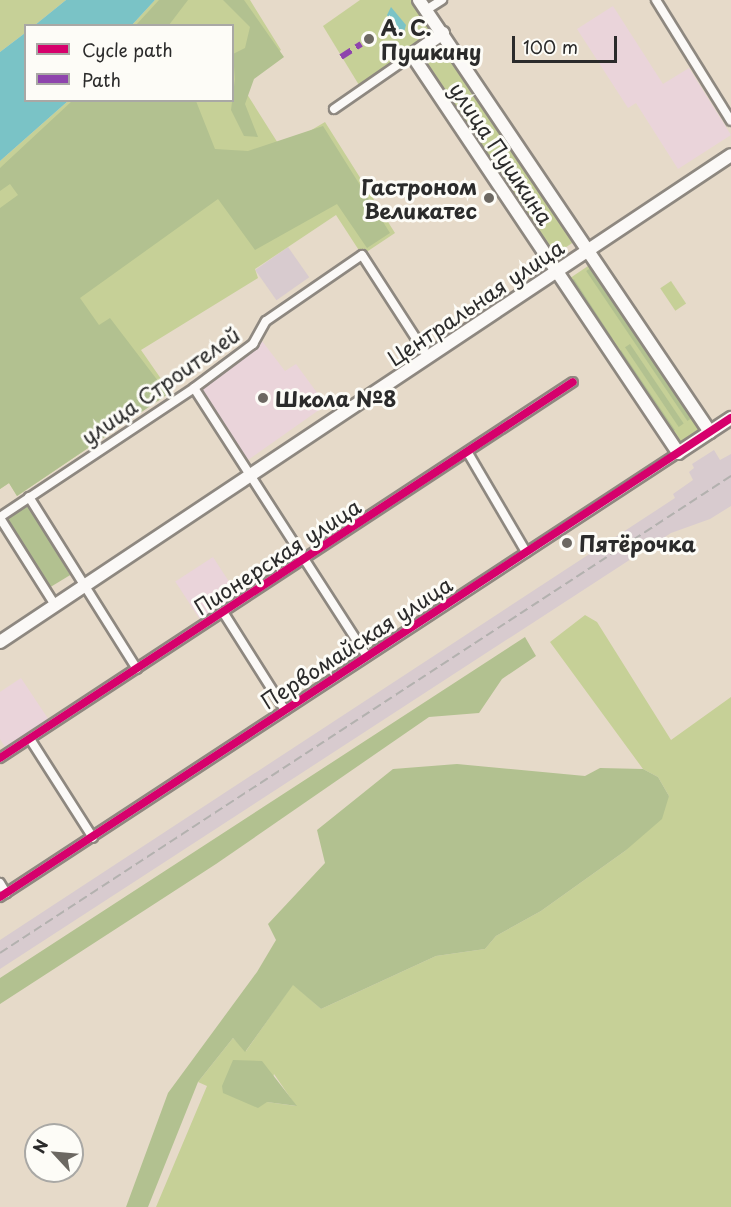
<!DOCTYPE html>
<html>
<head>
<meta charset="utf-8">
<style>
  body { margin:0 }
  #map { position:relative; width:731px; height:1207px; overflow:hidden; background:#e6dac9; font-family:"Playpen Sans",sans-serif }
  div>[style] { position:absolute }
  .built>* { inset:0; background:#ead4da; transform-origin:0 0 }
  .industrial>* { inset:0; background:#d8cbcf; transform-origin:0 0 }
  .green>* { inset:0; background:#c6d097; transform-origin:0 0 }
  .forest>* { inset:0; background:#b2c190; transform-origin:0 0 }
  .water>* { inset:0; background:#7ac3c6 }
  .roads { filter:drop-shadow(2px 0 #8e8880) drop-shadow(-2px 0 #8e8880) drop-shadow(0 2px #8e8880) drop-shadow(0 -2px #8e8880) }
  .street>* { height:8px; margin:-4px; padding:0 4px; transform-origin:4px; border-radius:4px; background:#fbf9f7 }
  .secondary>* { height:12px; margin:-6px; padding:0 6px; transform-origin:6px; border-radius:6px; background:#fbf9f7 }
  .rail>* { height:2px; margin-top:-1px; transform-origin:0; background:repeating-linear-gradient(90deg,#b3b1af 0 9px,transparent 0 13.5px) }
  .quiet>* { height:6px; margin-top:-3px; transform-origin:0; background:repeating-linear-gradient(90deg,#8e44ad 0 12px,transparent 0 18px) }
  .cycleway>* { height:8px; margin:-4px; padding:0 4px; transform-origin:4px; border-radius:4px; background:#d6006c }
  .dots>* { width:16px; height:16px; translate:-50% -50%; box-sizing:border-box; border:3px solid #fdfcf7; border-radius:50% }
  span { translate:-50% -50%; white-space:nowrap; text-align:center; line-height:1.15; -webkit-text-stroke:6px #fdfcf7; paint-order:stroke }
  .poi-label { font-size:21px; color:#2b2b2b; font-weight:700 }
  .left { translate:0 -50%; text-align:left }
  .right { translate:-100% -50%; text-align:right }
  .street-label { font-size:21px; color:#2b2b2b }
  .legend { position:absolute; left:24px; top:24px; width:210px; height:78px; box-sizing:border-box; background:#fdfcf7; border:2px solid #a9a8a5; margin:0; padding:8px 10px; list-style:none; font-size:18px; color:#2b2b2b }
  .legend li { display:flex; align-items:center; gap:12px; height:30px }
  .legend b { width:30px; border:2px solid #a9a8a5 }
  .north { position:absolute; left:24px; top:1123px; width:60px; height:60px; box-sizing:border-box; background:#fdfcf7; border:2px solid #a9a8a5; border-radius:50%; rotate:296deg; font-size:16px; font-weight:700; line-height:24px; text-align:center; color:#2b2b2b }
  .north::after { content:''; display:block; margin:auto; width:21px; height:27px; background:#6c6862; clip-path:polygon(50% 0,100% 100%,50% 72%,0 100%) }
  .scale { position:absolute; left:512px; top:36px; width:105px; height:27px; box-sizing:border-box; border:3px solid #2b2b2b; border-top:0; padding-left:8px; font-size:18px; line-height:21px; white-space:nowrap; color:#2b2b2b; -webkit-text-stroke:4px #fdfcf7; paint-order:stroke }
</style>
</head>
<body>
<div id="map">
  <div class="built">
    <i style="clip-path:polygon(613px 6px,663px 84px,689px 68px,731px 135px,678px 169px,636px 103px,628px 108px,577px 29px)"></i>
    <i style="clip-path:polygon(262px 341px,285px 371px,296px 364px,326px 405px,248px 460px,200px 390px)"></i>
    <i style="left:213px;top:557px;width:48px;height:45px;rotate:57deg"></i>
    <i style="clip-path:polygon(21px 678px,49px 720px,6px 749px,0 739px,0 692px)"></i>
  </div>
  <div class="industrial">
    <i style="left:288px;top:247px;width:37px;height:40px;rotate:55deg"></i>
    <i style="clip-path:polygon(714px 450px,720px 460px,731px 454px,731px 506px,710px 519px,671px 533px,0 969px,0 940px,675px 498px,673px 494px,693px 480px,689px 472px,694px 468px,692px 464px)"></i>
  </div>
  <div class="green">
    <i style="clip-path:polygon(0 0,66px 0,35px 25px,26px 26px,25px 33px,0 52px)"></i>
    <i style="clip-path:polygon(155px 0,250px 0,281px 50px,238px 79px,240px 83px,281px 148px,325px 122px,395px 233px,362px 255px,336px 215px,255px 269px,258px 278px,141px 350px,173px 396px,168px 394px,17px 496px,9px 483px,0 489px,0 161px,68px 101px,232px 100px,232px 26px,132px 25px)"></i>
    <i style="clip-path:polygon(360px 0,419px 0,443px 33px,362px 90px,323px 26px)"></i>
    <i style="left:446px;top:47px;width:233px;height:28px;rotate:56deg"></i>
    <i style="left:591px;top:264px;width:199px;height:30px;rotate:56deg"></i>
    <i style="left:671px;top:281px;width:27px;height:13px;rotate:56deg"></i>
    <i style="clip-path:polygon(evenodd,585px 615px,597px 622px,671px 740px,731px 697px,731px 1207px,156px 1207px,207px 1086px,198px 1082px,233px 1038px,246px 1051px,293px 984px,321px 1009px,436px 956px,485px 949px,496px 936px,541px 911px,625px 851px,669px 796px,658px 777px,643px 769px,550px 642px,585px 615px,274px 1074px,296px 1106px,267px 1102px,274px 1074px)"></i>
  </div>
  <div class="forest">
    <i style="clip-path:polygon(159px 0,188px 0,169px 25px,136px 25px)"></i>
    <i style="clip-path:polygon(223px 0,244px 0,284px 57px,254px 79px,245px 104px,258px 137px,244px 136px,231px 110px,235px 79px,233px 54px,245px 48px,250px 27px)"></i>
    <i style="clip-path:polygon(72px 101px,196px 101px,215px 149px,248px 151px,323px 126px,390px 233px,367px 248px,337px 204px,255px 250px,218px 199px,80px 298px,99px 325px,110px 318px,168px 394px,17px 496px,9px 483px,0 489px,0 208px,18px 195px,10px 184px,0 191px,0 168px)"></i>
    <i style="left:592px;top:267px;width:181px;height:7px;rotate:56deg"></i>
    <i style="left:574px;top:279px;width:71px;height:6px;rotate:57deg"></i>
    <i style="left:630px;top:344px;width:96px;height:6px;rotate:56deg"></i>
    <i style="clip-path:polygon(621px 350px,675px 430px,668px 434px,616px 354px)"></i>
    <i style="left:27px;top:503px;width:84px;height:25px;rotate:59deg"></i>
    <i style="clip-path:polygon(525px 637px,536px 656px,502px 679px,479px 713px,429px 717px,216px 864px,0 1004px,0 978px)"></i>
    <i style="clip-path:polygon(457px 764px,585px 776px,600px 768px,643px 769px,658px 777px,669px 796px,662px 819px,625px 851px,541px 911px,496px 936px,485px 949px,436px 956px,321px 1009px,293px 985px,245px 1052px,233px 1038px,198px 1082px,148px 1207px,126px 1207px,168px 1093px,257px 972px,276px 940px,268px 924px,325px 863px,317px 830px,393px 769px)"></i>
    <i style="clip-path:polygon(233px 1060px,262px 1061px,297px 1106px,267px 1102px,258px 1108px,223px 1093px,222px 1086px)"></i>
  </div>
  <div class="water">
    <i style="clip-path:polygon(66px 0,155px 0,132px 25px,35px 25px)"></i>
    <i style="clip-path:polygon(391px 7px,406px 25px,404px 32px,397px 31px,387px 15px)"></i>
    <i style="clip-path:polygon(25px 33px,26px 100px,68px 101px,0 161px,0 52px)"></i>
  </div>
  <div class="roads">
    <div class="street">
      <i style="left:656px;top:0;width:142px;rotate:58.2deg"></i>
      <i style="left:426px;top:10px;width:19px;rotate:-32deg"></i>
      <i style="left:334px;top:109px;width:95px;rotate:-34.7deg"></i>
      <i style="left:194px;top:388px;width:319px;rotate:57.2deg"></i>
      <i style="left:468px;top:453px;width:115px;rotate:59.6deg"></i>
      <i style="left:29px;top:497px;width:203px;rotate:57.9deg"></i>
      <i style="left:0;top:517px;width:233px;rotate:-33.6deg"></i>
      <i style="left:194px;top:388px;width:74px;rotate:-36.7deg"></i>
      <i style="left:253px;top:344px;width:26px;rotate:-61deg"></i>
      <i style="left:266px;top:321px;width:116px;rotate:-34.5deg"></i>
      <i style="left:362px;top:255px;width:121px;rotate:57.1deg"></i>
      <i style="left:0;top:518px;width:103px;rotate:57.7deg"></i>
      <i style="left:223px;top:612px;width:116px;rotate:57.7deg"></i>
      <i style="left:30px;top:739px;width:117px;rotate:57.5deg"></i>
      <i style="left:0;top:758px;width:685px;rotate:-33.27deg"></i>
      <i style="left:0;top:883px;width:12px;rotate:59deg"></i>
      <i style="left:0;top:897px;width:810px;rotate:-33.22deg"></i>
    </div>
    <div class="secondary">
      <i style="left:419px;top:0;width:521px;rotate:56.04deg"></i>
      <i style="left:443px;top:33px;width:38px;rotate:145deg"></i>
      <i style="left:412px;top:55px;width:479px;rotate:56.2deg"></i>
      <i style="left:678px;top:453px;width:64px;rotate:-33.4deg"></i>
      <i style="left:0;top:642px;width:878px;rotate:-33.67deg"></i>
    </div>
  </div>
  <div class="rail">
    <i style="left:0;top:953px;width:873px;rotate:-33.13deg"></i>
  </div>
  <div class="quiet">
    <i style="left:341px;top:57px;width:24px;rotate:-33deg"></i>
  </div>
  <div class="cycleway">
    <i style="left:0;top:758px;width:685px;rotate:-33.27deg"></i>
    <i style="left:0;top:897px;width:874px;rotate:-33.24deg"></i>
  </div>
  <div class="dots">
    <i style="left:369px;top:39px;background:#6c6862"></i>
    <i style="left:489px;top:198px;background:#6c6862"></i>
    <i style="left:263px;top:398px;background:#6c6862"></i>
    <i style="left:567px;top:543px;background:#6c6862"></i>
  </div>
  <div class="poi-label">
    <span class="left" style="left:381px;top:39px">А. С.<br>Пушкину</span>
    <span class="right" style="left:477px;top:198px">Гастроном<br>Великатес</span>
    <span class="left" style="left:275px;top:398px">Школа №8</span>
    <span class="left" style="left:579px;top:543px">Пятёрочка</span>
  </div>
  <div class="street-label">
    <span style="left:502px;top:153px;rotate:56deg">улица Пушкина</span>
    <span style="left:475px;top:302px;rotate:-34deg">Центральная улица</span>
    <span style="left:160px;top:385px;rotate:-35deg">улица Строителей</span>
    <span style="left:277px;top:556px;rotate:-33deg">Пионерская улица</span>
    <span style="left:356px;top:642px;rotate:-33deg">Первомайская улица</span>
  </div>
  <ul class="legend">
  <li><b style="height:8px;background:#d6006c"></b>Cycle path</li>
  <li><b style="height:8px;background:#8e44ad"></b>Path</li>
  </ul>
  <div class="north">N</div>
  <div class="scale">100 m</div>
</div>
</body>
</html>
